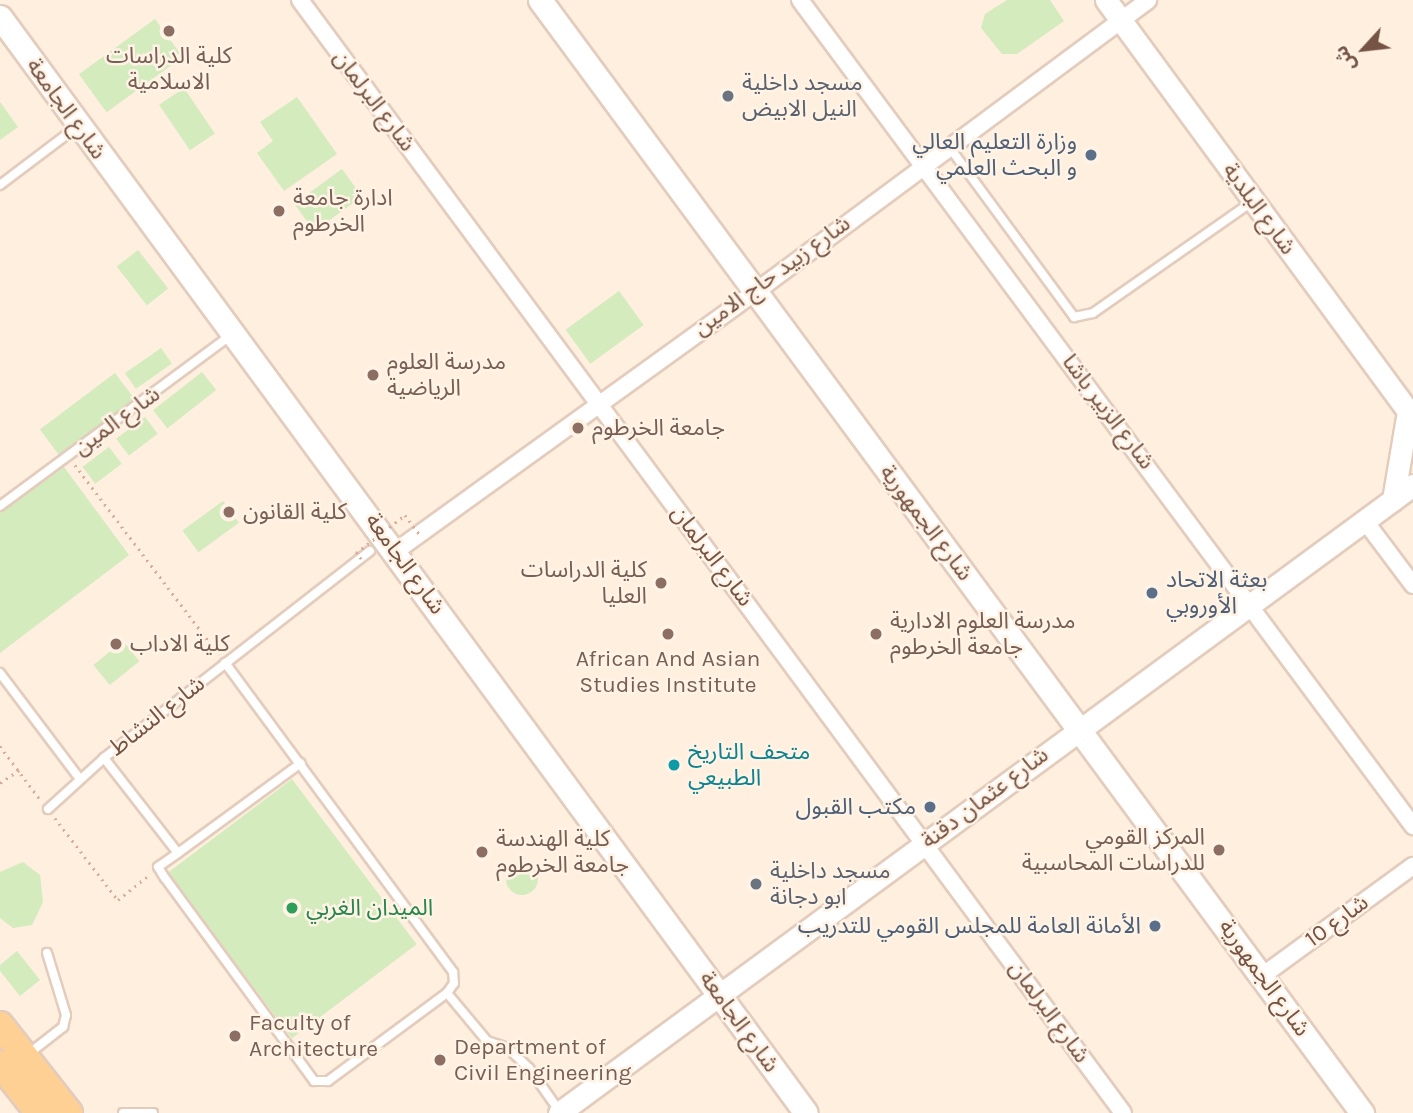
<!DOCTYPE html>
<html>
<head>
<meta charset="utf-8">
<style>
  body { margin:0 }
  #map { position:relative; width:1413px; height:1113px; overflow:hidden; background:#feefde; font-family:Karla,"Noto Sans Arabic",sans-serif }
  div>[style] { position:absolute }
  .green>* { inset:0; background:#d3ebbd; transform-origin:0 0 }
  .round { border-radius:50% }
  .path>* { height:2.5px; margin-top:-1.25px; transform-origin:0; background:repeating-linear-gradient(90deg,#d9ad98 0 2px,transparent 0 7px) }
  .roads { filter:drop-shadow(2px 0 #e4ccbd) drop-shadow(-2px 0 #e4ccbd) drop-shadow(0 2px #e4ccbd) drop-shadow(0 -2px #e4ccbd) }
  .service>* { height:8px; margin:-4px; padding:0 4px; transform-origin:4px; border-radius:4px; background:#fff }
  .minor>* { height:16px; margin:-8px; padding:0 8px; transform-origin:8px; border-radius:8px; background:#fff }
  .tertiary>* { height:21px; margin:-10.5px; padding:0 10.5px; transform-origin:10.5px; border-radius:10.5px; background:#fff }
  .secondary>* { height:23px; margin:-11.5px; padding:0 11.5px; transform-origin:11.5px; border-radius:11.5px; background:#fff }
  .primary>* { height:26px; margin:-13px; padding:0 13px; transform-origin:13px; border-radius:13px; background:#ffd094 }
  .path-bridge>* { height:2.5px; margin-top:-1.25px; transform-origin:0; background:repeating-linear-gradient(90deg,#d9ad98 0 2px,transparent 0 7px) }
  .dots>* { width:19px; height:19px; translate:-50% -50%; box-sizing:border-box; border:4px solid #fff3e6; border-radius:50% }
  span { translate:-50% -50%; white-space:nowrap; text-align:center; line-height:1.15; -webkit-text-stroke:5px #fff3e6; paint-order:stroke }
  .education-label { font-size:23px; color:#785e54 }
  .left { translate:0 -50%; text-align:left }
  .right { translate:-100% -50%; text-align:right }
  .worship-label { font-size:23px; color:#5b616d }
  .street-label { font-size:23px; color:#755345 }
  .service-label { font-size:23px; color:#4e5e75 }
  .culture-label { font-size:23px; color:#0d838f }
  .leisure-label { font-size:23px; color:#27864d }
  .north { position:absolute; left:1329px; top:14px; width:70px; height:70px; -webkit-text-stroke:5px #fff3e6; paint-order:stroke; rotate:243deg; font-size:19px; font-weight:700; line-height:28px; text-align:center; color:#755345 }
  .north::after { content:''; display:block; margin:auto; width:24px; height:32px; background:#755345; clip-path:polygon(50% 0,100% 100%,50% 72%,0 100%) }
</style>
</head>
<body>
<div id="map">
  <div class="green">
    <i style="clip-path:polygon(1007px 0,1050px 0,1064px 21px,1017px 54px,1002px 54px,981px 28px,985px 14px)"></i>
    <i style="left:155px;top:19px;width:47px;height:94px;rotate:54deg"></i>
    <i style="left:184px;top:88px;width:55px;height:30px;rotate:56deg"></i>
    <i style="clip-path:polygon(297px 97px,337px 154px,284px 191px,257px 153px,273px 141px,260px 122px)"></i>
    <i style="clip-path:polygon(0 102px,18px 127px,0 140px)"></i>
    <i style="left:342px;top:169px;width:34px;height:59px;rotate:54deg"></i>
    <i style="left:138px;top:250px;width:49px;height:27px;rotate:52deg"></i>
    <i style="left:619px;top:291px;width:42px;height:66px;rotate:54deg"></i>
    <i style="left:161px;top:348px;width:19px;height:44px;rotate:55deg"></i>
    <i style="left:202px;top:372px;width:23px;height:62px;rotate:52deg"></i>
    <i style="left:115px;top:373px;width:36px;height:94px;rotate:53deg"></i>
    <i style="left:145px;top:417px;width:21px;height:36px;rotate:53deg"></i>
    <i style="left:109px;top:447px;width:21px;height:33px;rotate:53deg"></i>
    <i style="clip-path:polygon(64px 467px,129px 555px,0 653px,0 513px)"></i>
    <i style="left:223px;top:501px;width:27px;height:50px;rotate:54deg"></i>
    <i style="left:123px;top:641px;width:26px;height:38px;rotate:51deg"></i>
    <i style="left:292px;top:779px;width:207px;height:156px;rotate:53deg"></i>
    <i style="clip-path:polygon(23px 862px,40px 875px,43px 902px,32px 925px,13px 928px,0 918px,0 872px)"></i>
    <i class="round" style="left:506px;top:863px;width:32px;height:32px"></i>
    <i style="clip-path:polygon(17px 951px,40px 980px,20px 996px,0 971px,0 965px)"></i>
  </div>
  <div class="path">
    <i style="left:75px;top:465px;width:238px;rotate:52.8deg"></i>
    <i style="left:0;top:746px;width:70px;rotate:53.1deg"></i>
    <i style="left:0;top:783px;width:23px;rotate:-34deg"></i>
    <i style="left:55px;top:818px;width:103px;rotate:52.5deg"></i>
    <i style="left:118px;top:900px;width:41px;rotate:-39.1deg"></i>
  </div>
  <div class="roads">
    <div class="service">
      <i style="left:950px;top:148px;width:210px;rotate:53.7deg"></i>
      <i style="left:1074px;top:317px;width:19px;rotate:-12deg"></i>
      <i style="left:1093px;top:313px;width:195px;rotate:-35deg"></i>
      <i style="left:0;top:185px;width:98px;rotate:-37.1deg"></i>
      <i style="left:0;top:506px;width:286px;rotate:-36.5deg"></i>
      <i style="left:0;top:673px;width:133px;rotate:53deg"></i>
      <i style="left:104px;top:758px;width:120px;rotate:52.1deg"></i>
      <i style="left:178px;top:853px;width:24px;rotate:145deg"></i>
      <i style="left:158px;top:867px;width:13px;rotate:58deg"></i>
      <i style="left:165px;top:878px;width:252px;rotate:53.7deg"></i>
      <i style="left:314px;top:1081px;width:14px"></i>
      <i style="left:328px;top:1081px;width:148px;rotate:-36.5deg"></i>
      <i style="left:447px;top:993px;width:12px;rotate:-55deg"></i>
      <i style="left:454px;top:983px;width:11px;rotate:-95deg"></i>
      <i style="left:453px;top:972px;width:384px;rotate:-126.4deg"></i>
      <i style="left:48px;top:809px;width:76px;rotate:-42.3deg"></i>
      <i style="left:104px;top:758px;width:337px;rotate:-37.9deg"></i>
      <i style="left:178px;top:853px;width:152px;rotate:-36.2deg"></i>
      <i style="left:447px;top:993px;width:62px;rotate:50.2deg"></i>
      <i style="left:487px;top:1041px;width:22px;rotate:18deg"></i>
      <i style="left:508px;top:1048px;width:29px;rotate:44deg"></i>
      <i style="left:529px;top:1068px;width:54px;rotate:54.8deg"></i>
      <i style="left:27px;top:1055px;width:46px;rotate:-37.9deg"></i>
      <i style="left:63px;top:1027px;width:12px;rotate:-76deg"></i>
      <i style="left:66px;top:1015px;width:65px;rotate:-107deg"></i>
      <i style="left:123px;top:1113px;width:30px"></i>
    </div>
    <div class="minor">
      <i style="left:300px;top:0;width:1384px;rotate:53.52deg"></i>
      <i style="left:800px;top:0;width:1029px;rotate:53.42deg"></i>
      <i style="left:1365px;top:521px;width:80px;rotate:53.1deg"></i>
      <i style="left:396px;top:551px;width:441px;rotate:-35.8deg"></i>
      <i style="left:754px;top:293px;width:491px;rotate:-36.6deg"></i>
      <i style="left:1262px;top:976px;width:187px;rotate:-36.1deg"></i>
    </div>
    <div class="tertiary">
      <i style="left:1106px;top:0;width:519px;rotate:53.7deg"></i>
      <i style="left:1393px;top:500px;width:90px;rotate:-80.4deg"></i>
      <i style="left:1408px;top:411px;width:6px;rotate:31deg"></i>
      <i style="left:559px;top:1113px;width:1060px;rotate:-36.33deg"></i>
    </div>
    <div class="secondary">
      <i style="left:540px;top:0;width:1384px;rotate:53.55deg"></i>
      <i style="left:0;top:17px;width:1360px;rotate:53.67deg"></i>
    </div>
    <div class="primary">
      <i style="left:0;top:1025px;width:112px;rotate:51.9deg"></i>
      <i style="left:0;top:1064px;width:63px;rotate:51.5deg"></i>
    </div>
  </div>
  <div class="path-bridge">
    <i style="left:361px;top:559px;width:8px;rotate:-130deg"></i>
    <i style="left:356px;top:553px;width:62px;rotate:-37.8deg"></i>
    <i style="left:405px;top:515px;width:26px;rotate:53deg"></i>
  </div>
  <div class="dots">
    <i style="left:169px;top:31px;background:#8d6e63"></i>
    <i style="left:728px;top:96px;background:#6b7280"></i>
    <i style="left:1091px;top:155px;background:#5c6f8a"></i>
    <i style="left:279px;top:211px;background:#8d6e63"></i>
    <i style="left:373px;top:375px;background:#8d6e63"></i>
    <i style="left:578px;top:428px;background:#8d6e63"></i>
    <i style="left:229px;top:512px;background:#8d6e63"></i>
    <i style="left:661px;top:583px;background:#8d6e63"></i>
    <i style="left:1152px;top:593px;background:#5c6f8a"></i>
    <i style="left:668px;top:634px;background:#8d6e63"></i>
    <i style="left:876px;top:634px;background:#8d6e63"></i>
    <i style="left:116px;top:644px;background:#8d6e63"></i>
    <i style="left:674px;top:765px;background:#0f9aa8"></i>
    <i style="left:930px;top:807px;background:#5c6f8a"></i>
    <i style="left:1219px;top:850px;background:#8d6e63"></i>
    <i style="left:482px;top:852px;background:#8d6e63"></i>
    <i style="left:756px;top:884px;background:#6b7280"></i>
    <i style="left:292px;top:908px;background:#2e9e5b"></i>
    <i style="left:1155px;top:926px;background:#5c6f8a"></i>
    <i style="left:235px;top:1036px;background:#8d6e63"></i>
    <i style="left:440px;top:1060px;background:#8d6e63"></i>
  </div>
  <div class="education-label">
    <span style="left:169px;top:69px">كلية الدراسات<br>الاسلامية</span>
    <span class="left" style="left:293px;top:211px">ادارة جامعة<br>الخرطوم</span>
    <span class="left" style="left:387px;top:375px">مدرسة العلوم<br>الرياضية</span>
    <span class="left" style="left:592px;top:428px">جامعة الخرطوم</span>
    <span class="left" style="left:243px;top:512px">كلية القانون</span>
    <span class="right" style="left:647px;top:583px">كلية الدراسات<br>العليا</span>
    <span class="left" style="left:890px;top:634px">مدرسة العلوم الادارية<br>جامعة الخرطوم</span>
    <span class="left" style="left:130px;top:644px">كلية الاداب</span>
    <span style="left:668px;top:672px">African And Asian<br>Studies Institute</span>
    <span class="right" style="left:1205px;top:850px">المركز القومي<br>للدراسات المحاسبية</span>
    <span class="left" style="left:496px;top:852px">كلية الهندسة<br>جامعة الخرطوم</span>
    <span class="left" style="left:249px;top:1036px">Faculty of<br>Architecture</span>
    <span class="left" style="left:454px;top:1060px">Department of<br>Civil Engineering</span>
  </div>
  <div class="worship-label">
    <span class="left" style="left:742px;top:96px">مسجد داخلية<br>النيل الابيض</span>
    <span class="left" style="left:770px;top:884px">مسجد داخلية<br>ابو دجانة</span>
  </div>
  <div class="street-label">
    <span style="left:374px;top:101px;rotate:53deg">شارع البرلمان</span>
    <span style="left:66px;top:109px;rotate:54deg">شارع الجامعة</span>
    <span style="left:1259px;top:209px;rotate:54deg">شارع البلدية</span>
    <span style="left:772px;top:276px;rotate:-36deg">شارع زبيد حاج الامين</span>
    <span style="left:1108px;top:412px;rotate:53deg">شارع الزبير باشا</span>
    <span style="left:117px;top:421px;rotate:-36deg">شارع المين</span>
    <span style="left:926px;top:523px;rotate:53deg">شارع الجمهورية</span>
    <span style="left:712px;top:556px;rotate:53deg">شارع البرلمان</span>
    <span style="left:405px;top:564px;rotate:54deg">شارع الجامعة</span>
    <span style="left:157px;top:716px;rotate:-38deg">شارع النشاط</span>
    <span style="left:985px;top:798px;rotate:-37deg">شارع عثمان دقنة</span>
    <span style="left:1337px;top:921px;rotate:-36deg">شارع 10</span>
    <span style="left:1264px;top:978px;rotate:54deg">شارع الجمهورية</span>
    <span style="left:1049px;top:1012px;rotate:54deg">شارع البرلمان</span>
    <span style="left:739px;top:1022px;rotate:54deg">شارع الجامعة</span>
  </div>
  <div class="service-label">
    <span class="right" style="left:1077px;top:155px">وزارة التعليم العالي<br>و البحث العلمي</span>
    <span class="left" style="left:1166px;top:593px">بعثة الاتحاد<br>الأوروبي</span>
    <span class="right" style="left:916px;top:807px">مكتب القبول</span>
    <span class="right" style="left:1141px;top:926px">الأمانة العامة للمجلس القومي للتدريب</span>
  </div>
  <div class="culture-label">
    <span class="left" style="left:688px;top:765px">متحف التاريخ<br>الطبيعي</span>
  </div>
  <div class="leisure-label">
    <span class="left" style="left:306px;top:908px">الميدان الغربي</span>
  </div>
  <div class="north">ش</div>
</div>
</body>
</html>
